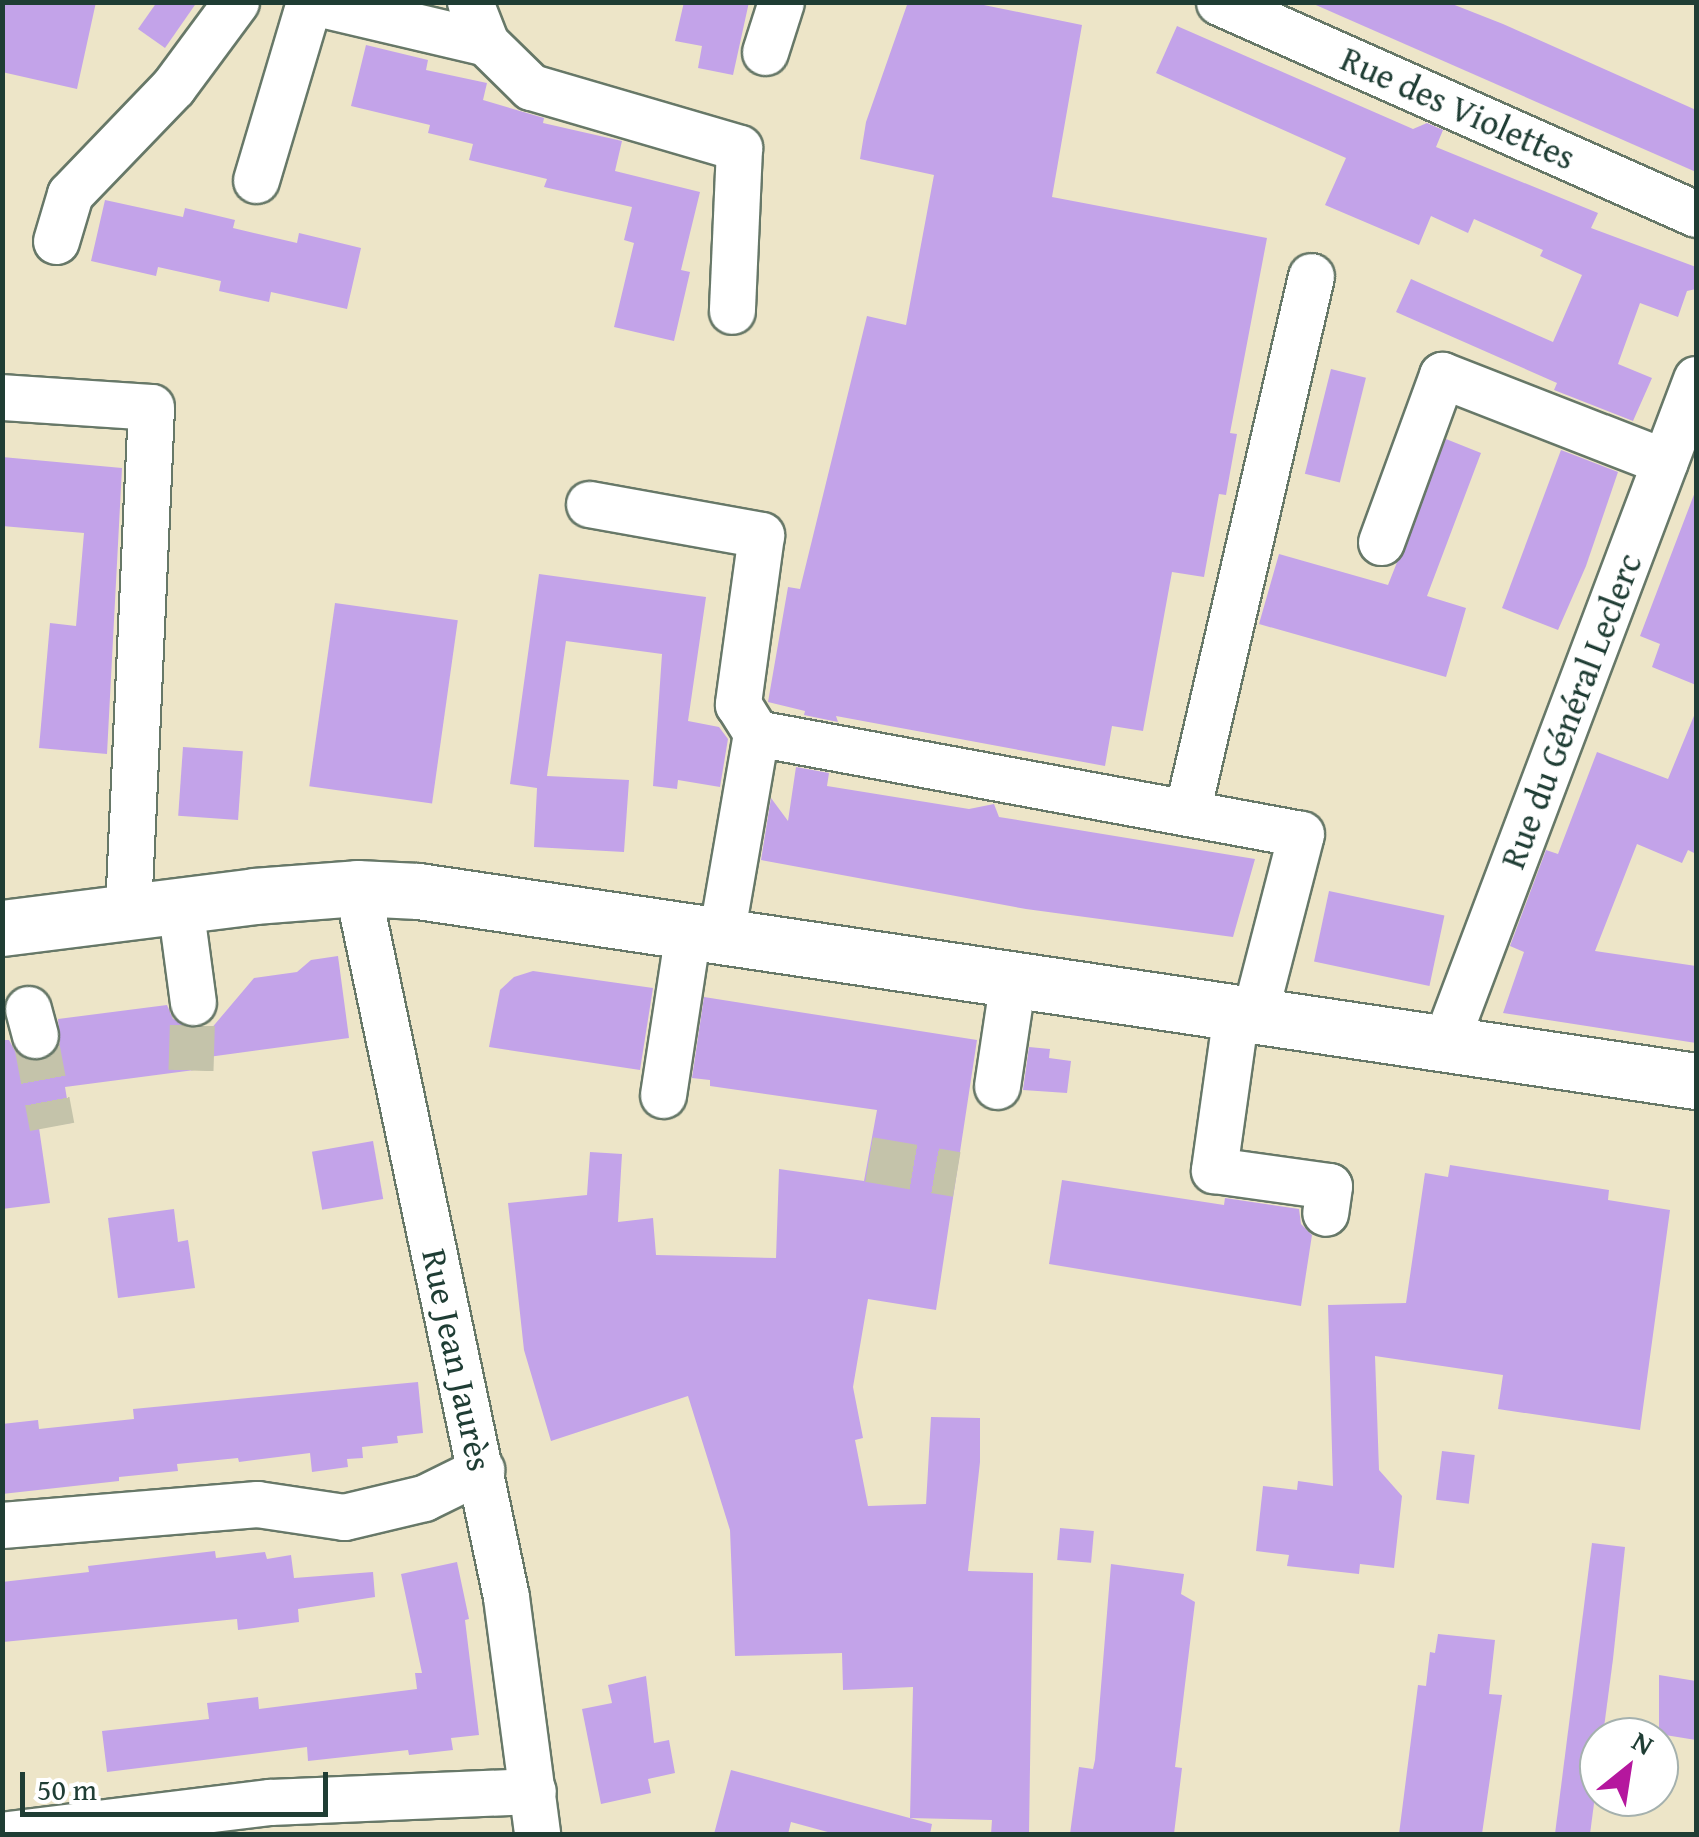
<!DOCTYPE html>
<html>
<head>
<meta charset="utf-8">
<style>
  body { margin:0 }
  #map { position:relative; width:1699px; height:1837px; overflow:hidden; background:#ede5c8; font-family:"Gentium Book Plus",serif }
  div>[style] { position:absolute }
  .building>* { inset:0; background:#c3a3e9; transform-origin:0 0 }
  .minor-tunnel>* { height:45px; margin-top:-22.5px; transform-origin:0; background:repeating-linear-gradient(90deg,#c4c3aa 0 45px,transparent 0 67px) }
  .roads { filter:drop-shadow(2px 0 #677868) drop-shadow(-2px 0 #677868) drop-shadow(0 2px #677868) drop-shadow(0 -2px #677868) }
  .minor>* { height:45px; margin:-22.5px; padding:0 22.5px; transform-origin:22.5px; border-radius:22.5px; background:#fff }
  .major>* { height:55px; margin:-27.5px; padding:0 27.5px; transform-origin:27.5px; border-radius:27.5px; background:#fff }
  span { translate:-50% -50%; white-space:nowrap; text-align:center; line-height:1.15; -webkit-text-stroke:8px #fff; paint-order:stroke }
  .street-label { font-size:35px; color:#1f3d34 }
  .frame { position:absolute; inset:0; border:5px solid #1f3d34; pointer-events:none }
  .north { position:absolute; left:1579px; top:1717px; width:100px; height:100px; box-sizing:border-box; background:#fff; border:2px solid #a5b1ae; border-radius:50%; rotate:30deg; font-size:28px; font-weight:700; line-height:40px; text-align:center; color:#1f3d34 }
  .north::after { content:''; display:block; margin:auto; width:35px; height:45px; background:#b5179e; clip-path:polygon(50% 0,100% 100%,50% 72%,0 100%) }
  .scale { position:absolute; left:20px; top:1772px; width:308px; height:45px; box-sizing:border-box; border:5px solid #1f3d34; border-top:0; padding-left:12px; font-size:30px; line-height:35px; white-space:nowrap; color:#1f3d34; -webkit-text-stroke:8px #fff; paint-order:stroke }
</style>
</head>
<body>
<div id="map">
  <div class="building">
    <i style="clip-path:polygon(2px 2px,96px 2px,77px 89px,2px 72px)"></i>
    <i style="clip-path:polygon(157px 2px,197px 2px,165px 48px,138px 29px)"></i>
    <i style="clip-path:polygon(684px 2px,749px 2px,733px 75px,698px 68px,702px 46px,675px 41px)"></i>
    <i style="clip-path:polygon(908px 2px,969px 2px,1082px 25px,1052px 197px,1267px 238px,1230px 433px,1237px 434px,1226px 495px,1219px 494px,1204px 577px,1172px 572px,1143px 731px,1112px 726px,1105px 766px,836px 716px,838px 722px,804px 715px,805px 711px,768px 702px,788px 587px,800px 589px,867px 316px,906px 325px,934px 175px,860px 159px,866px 122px)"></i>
    <i style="clip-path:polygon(1309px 2px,1447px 2px,1503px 24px,1696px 110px,1696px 172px)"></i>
    <i style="clip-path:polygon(1177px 26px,1413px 129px,1427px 123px,1443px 130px,1436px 147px,1598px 213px,1591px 228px,1696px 267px,1696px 289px,1687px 291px,1678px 317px,1640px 303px,1618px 364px,1652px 378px,1633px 421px,1554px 390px,1557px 383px,1396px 312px,1411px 279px,1553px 342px,1582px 275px,1540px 256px,1543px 250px,1474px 219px,1468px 233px,1431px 216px,1419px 245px,1325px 205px,1346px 158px,1156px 73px)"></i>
    <i style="clip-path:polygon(366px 45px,428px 60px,426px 70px,487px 83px,483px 100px,544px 118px,543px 123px,622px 141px,615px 171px,700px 192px,681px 270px,690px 272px,674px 341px,614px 327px,634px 243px,624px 240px,632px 207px,544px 187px,547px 179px,469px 160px,473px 144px,428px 133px,430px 125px,351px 106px)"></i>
    <i style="clip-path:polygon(105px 200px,183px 217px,185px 208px,235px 220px,233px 228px,297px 243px,299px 233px,361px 248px,347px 309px,271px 292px,269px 302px,219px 291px,221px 281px,158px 267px,156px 276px,91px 261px)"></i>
    <i style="left:1331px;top:369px;width:36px;height:108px;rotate:14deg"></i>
    <i style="clip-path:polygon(1446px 439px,1481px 453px,1427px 596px,1466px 608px,1446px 677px,1259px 624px,1279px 554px,1388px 585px)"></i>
    <i style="clip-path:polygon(1561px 450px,1618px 472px,1586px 566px,1558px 630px,1502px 608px)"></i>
    <i style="clip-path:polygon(2px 457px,122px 468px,107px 754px,39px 748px,50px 623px,76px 626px,84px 533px,2px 526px)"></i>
    <i style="clip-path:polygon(1695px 492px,1696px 492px,1696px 685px,1652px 667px,1660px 644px,1640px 636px)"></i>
    <i style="clip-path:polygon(539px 574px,706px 597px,688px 721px,719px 727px,728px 739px,720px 787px,678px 780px,677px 789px,653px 786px,662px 654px,566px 641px,547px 776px,629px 780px,624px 852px,534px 847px,537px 788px,510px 784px)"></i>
    <i style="left:335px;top:603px;width:124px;height:185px;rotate:8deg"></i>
    <i style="clip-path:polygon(1696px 711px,1696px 854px,1688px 850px,1682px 863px,1637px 844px,1595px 951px,1696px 966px,1696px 1043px,1503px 1013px,1524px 952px,1510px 946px,1546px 850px,1558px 854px,1597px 752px,1668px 779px)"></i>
    <i style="left:183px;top:747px;width:60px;height:69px;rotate:4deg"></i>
    <i style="clip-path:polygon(796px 767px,829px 773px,827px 786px,969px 809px,994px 804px,999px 817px,1255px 859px,1233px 937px,1026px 909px,761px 860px,771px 798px,788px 821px)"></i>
    <i style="left:1329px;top:891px;width:118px;height:72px;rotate:12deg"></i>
    <i style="clip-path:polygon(338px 956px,349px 1038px,201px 1058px,202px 1069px,65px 1087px,71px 1123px,39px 1128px,50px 1203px,2px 1209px,2px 1040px,9px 1040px,16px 1053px,27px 1060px,41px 1060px,60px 1043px,58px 1019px,167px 1005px,173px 1019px,197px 1028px,199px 1043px,254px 978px,297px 972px,311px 960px)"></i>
    <i style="clip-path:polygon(533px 971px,653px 988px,640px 1070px,489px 1047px,500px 990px,514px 977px)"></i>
    <i style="clip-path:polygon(704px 997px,977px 1040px,936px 1310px,868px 1299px,853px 1387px,863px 1438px,855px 1440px,868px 1506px,926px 1504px,931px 1417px,980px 1418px,980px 1462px,968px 1571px,1033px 1573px,1029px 1834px,991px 1834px,992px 1820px,910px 1818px,913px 1687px,843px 1690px,842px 1653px,735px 1656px,730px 1530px,688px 1396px,551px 1441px,524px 1350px,508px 1203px,587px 1195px,590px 1152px,622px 1154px,618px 1222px,653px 1218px,656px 1255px,776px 1258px,779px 1169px,864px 1181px,877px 1110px,710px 1086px,710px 1080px,692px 1078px)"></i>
    <i style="clip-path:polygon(1029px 1047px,1050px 1049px,1049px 1058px,1071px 1061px,1067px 1093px,1023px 1090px)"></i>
    <i style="left:373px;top:1141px;width:59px;height:62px;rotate:80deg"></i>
    <i style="clip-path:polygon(1450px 1165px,1609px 1190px,1608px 1200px,1670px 1210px,1640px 1430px,1498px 1409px,1503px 1375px,1375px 1356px,1379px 1470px,1402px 1496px,1394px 1568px,1360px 1564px,1359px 1574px,1287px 1566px,1289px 1555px,1256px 1551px,1263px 1486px,1297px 1490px,1298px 1481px,1333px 1486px,1328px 1305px,1406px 1303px,1425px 1173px,1448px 1177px)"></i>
    <i style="clip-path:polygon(1062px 1180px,1224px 1205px,1225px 1198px,1299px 1209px,1301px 1224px,1312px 1235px,1301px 1306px,1049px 1264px)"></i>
    <i style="clip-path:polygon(174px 1209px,178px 1242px,188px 1240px,195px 1288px,118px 1298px,108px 1218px)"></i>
    <i style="clip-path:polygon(418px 1382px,423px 1433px,397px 1436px,398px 1443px,362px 1447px,363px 1458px,347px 1459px,348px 1467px,312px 1472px,310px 1453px,239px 1462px,238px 1458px,177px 1464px,178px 1471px,119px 1477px,119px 1481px,2px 1494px,2px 1424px,38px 1420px,39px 1429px,134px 1419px,133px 1409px)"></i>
    <i style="left:1442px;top:1451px;width:33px;height:49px;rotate:7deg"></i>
    <i style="left:1060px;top:1528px;width:34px;height:32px;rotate:5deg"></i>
    <i style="clip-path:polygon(1592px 1543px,1625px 1547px,1613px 1659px,1590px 1834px,1555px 1834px)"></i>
    <i style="clip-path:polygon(215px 1551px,216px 1558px,265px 1552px,267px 1559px,291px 1555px,294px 1578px,373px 1572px,375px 1597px,298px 1609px,299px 1622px,238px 1630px,237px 1619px,3px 1642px,2px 1582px,89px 1572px,88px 1566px)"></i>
    <i style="clip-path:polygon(457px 1562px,469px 1619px,465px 1620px,479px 1735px,451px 1738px,453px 1750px,409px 1755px,408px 1750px,308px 1761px,307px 1747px,107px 1772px,102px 1731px,209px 1719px,207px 1703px,258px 1697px,259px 1709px,417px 1689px,415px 1673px,422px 1673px,401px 1574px)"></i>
    <i style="clip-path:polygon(1111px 1564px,1184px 1574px,1181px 1594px,1195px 1602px,1175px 1767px,1182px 1768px,1174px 1834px,1070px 1834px,1079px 1767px,1093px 1769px,1095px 1760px)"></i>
    <i style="clip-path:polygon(1438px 1634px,1495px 1640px,1489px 1694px,1502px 1695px,1482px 1834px,1399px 1834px,1418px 1685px,1426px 1686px,1430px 1652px,1435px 1653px)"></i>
    <i style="clip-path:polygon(1659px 1675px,1696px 1681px,1696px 1740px,1659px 1734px)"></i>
    <i style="clip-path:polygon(646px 1676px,654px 1743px,669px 1740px,675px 1773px,648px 1779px,651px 1793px,601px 1804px,582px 1709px,612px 1703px,608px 1685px)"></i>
    <i style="clip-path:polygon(731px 1770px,932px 1824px,930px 1834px,835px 1834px,791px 1822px,788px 1834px,714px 1834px)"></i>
  </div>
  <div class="minor-tunnel">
    <i style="left:35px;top:1035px;width:93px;rotate:79.4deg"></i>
    <i style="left:191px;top:1070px;width:68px;rotate:-88.3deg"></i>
    <i style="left:869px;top:1159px;width:89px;rotate:9.7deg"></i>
  </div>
  <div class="roads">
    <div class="minor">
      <i style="left:313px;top:2px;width:178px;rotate:13.3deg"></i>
      <i style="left:470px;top:2px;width:44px;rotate:68.7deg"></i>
      <i style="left:486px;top:43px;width:63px;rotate:44.4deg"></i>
      <i style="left:531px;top:87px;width:217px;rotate:16.3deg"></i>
      <i style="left:739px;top:148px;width:163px;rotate:92.5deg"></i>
      <i style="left:1219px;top:2px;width:522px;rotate:23.96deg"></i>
      <i style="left:765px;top:52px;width:52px;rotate:-72.3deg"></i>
      <i style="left:256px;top:180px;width:186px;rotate:-73.4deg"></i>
      <i style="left:56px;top:241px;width:49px;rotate:-73.4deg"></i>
      <i style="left:70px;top:194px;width:149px;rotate:-46.1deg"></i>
      <i style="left:173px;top:87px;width:106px;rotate:-53.5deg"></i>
      <i style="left:2px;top:397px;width:149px;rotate:3.8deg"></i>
      <i style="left:151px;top:407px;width:506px;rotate:92.61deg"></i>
      <i style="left:589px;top:504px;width:175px;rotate:10.2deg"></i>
      <i style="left:761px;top:535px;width:171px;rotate:97.8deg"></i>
      <i style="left:738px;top:704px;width:34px;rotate:58deg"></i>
      <i style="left:1381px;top:542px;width:178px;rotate:-69.9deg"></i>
      <i style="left:1442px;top:375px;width:239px;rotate:21.3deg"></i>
      <i style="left:1187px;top:812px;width:550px;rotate:-76.97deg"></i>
      <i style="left:357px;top:888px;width:724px;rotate:78.13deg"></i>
      <i style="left:506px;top:1597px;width:239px;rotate:82.5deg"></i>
      <i style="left:180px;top:905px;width:98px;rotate:82.4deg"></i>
      <i style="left:721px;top:936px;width:206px;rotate:-80.2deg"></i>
      <i style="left:756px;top:733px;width:554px;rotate:10.5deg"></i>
      <i style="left:1301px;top:834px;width:188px;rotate:104.5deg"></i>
      <i style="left:28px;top:1009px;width:27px;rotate:75deg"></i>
      <i style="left:1236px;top:1013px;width:159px;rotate:98deg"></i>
      <i style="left:1214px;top:1170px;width:116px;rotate:7.9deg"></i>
      <i style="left:1329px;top:1186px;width:27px;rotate:98deg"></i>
      <i style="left:1445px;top:1043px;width:710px;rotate:-69.29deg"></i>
      <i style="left:997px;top:1086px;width:108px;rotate:-81.5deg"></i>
      <i style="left:663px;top:1095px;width:166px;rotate:-81.3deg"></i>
      <i style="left:2px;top:1525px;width:256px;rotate:-4.7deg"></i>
      <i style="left:257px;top:1504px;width:88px;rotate:8.5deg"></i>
      <i style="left:344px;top:1517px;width:82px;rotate:-13.4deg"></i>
      <i style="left:424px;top:1498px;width:64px;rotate:-26.2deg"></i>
      <i style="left:8px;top:1834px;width:264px;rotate:-7deg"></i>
      <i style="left:270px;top:1802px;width:263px;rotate:-2.4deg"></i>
    </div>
    <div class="major">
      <i style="left:2px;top:928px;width:254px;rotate:-7.2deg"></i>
      <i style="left:254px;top:896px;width:103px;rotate:-4.4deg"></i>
      <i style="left:357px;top:888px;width:61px;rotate:2.8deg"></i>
      <i style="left:418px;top:891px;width:1292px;rotate:8.46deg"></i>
    </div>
  </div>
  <div class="street-label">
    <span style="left:1458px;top:108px;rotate:24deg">Rue des Violettes</span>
    <span style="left:1571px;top:711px;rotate:-69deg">Rue du Général Leclerc</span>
    <span style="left:457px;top:1360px;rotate:78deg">Rue Jean Jaurès</span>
  </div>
  <div class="frame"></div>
  <div class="north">N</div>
  <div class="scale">50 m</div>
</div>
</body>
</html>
